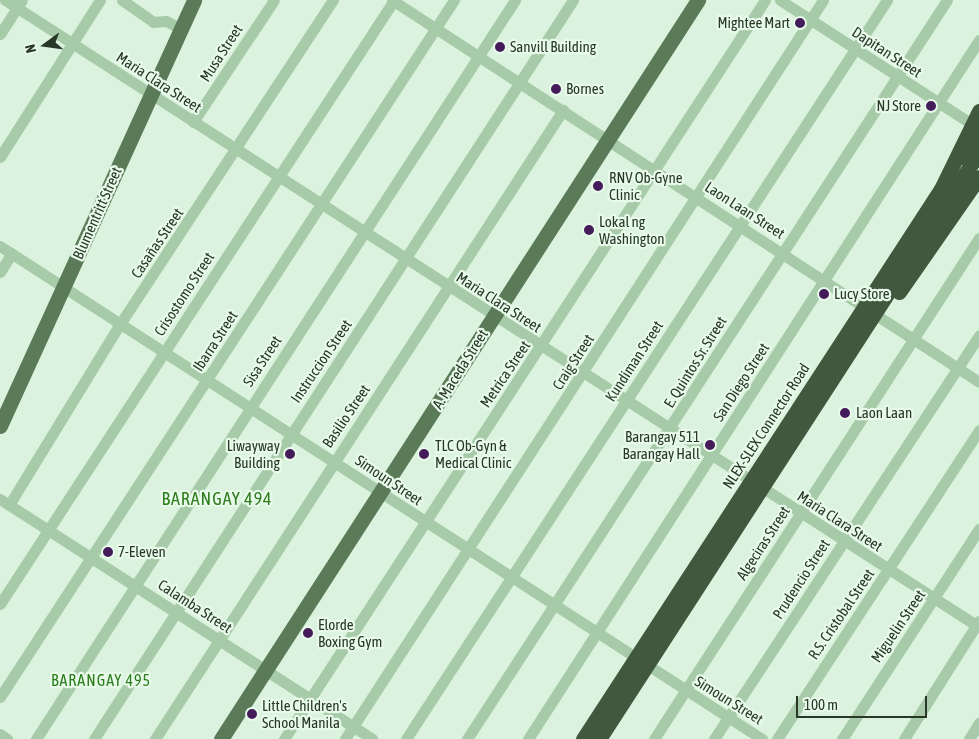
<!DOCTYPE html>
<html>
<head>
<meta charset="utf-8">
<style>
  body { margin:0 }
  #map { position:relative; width:979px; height:739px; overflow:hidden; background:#dbf3de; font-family:"Asap Condensed",sans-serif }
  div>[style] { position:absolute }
  .minor>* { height:11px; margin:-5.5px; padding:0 5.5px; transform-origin:5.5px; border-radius:5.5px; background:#a7cba8 }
  .major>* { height:15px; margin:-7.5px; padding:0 7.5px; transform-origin:7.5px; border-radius:7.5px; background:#5b7a58 }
  .highway>* { height:15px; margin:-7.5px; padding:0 7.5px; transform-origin:7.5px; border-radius:7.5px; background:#41583f }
  .highway-bridge>* { height:15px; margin:-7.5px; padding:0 7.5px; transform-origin:7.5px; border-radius:7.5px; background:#41583f }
  .dots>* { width:14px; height:14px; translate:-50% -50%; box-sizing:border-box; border:2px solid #e8faea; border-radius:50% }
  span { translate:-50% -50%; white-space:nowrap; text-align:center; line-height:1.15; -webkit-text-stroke:4.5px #e8faea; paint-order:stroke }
  .poi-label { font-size:15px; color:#293728 }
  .right { translate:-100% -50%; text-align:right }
  .left { translate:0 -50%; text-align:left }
  .street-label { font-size:15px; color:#293728 }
  .neighbourhood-label { font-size:16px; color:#2e7d1d; letter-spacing:1px }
  .quarter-label { font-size:18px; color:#2e7d1d; letter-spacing:1px }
  .north { position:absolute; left:20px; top:20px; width:50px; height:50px; -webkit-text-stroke:4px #e8faea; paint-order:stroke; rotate:256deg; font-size:14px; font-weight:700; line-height:20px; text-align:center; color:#293728 }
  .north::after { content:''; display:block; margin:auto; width:18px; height:22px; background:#293728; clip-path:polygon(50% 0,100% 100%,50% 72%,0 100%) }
  .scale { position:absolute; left:796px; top:696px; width:131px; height:22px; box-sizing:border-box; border:2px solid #293728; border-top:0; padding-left:6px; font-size:15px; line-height:18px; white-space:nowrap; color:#293728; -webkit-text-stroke:4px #e8faea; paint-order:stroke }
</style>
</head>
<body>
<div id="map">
  <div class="minor">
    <i style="left:5px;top:0;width:1158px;rotate:32.77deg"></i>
    <i style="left:122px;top:0;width:38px;rotate:35deg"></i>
    <i style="left:153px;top:22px;width:13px;rotate:-4deg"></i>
    <i style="left:166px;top:21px;width:17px;rotate:28deg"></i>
    <i style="left:392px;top:0;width:700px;rotate:33.05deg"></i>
    <i style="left:780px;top:0;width:236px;rotate:32.9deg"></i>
    <i style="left:0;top:34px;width:40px;rotate:-57.1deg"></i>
    <i style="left:193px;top:122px;width:146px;rotate:-56.4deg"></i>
    <i style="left:0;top:157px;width:186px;rotate:-57.5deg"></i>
    <i style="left:0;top:246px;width:908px;rotate:32.9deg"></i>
    <i style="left:0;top:272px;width:22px;rotate:-58deg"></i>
    <i style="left:0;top:499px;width:443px;rotate:32.8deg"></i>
    <i style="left:9px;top:505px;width:212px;rotate:-58.5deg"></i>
    <i style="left:120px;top:324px;width:388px;rotate:-56.7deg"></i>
    <i style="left:0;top:604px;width:721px;rotate:-56.88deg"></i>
    <i style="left:0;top:697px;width:832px;rotate:-56.92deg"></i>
    <i style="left:0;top:734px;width:9px;rotate:36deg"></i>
    <i style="left:36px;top:739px;width:881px;rotate:-57.05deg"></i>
    <i style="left:94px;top:739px;width:881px;rotate:-57.05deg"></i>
    <i style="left:155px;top:739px;width:750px;rotate:-57.03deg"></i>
    <i style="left:284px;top:739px;width:882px;rotate:-56.94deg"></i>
    <i style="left:345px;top:739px;width:880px;rotate:-57.1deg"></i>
    <i style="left:406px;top:739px;width:882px;rotate:-56.94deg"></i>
    <i style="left:467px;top:739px;width:881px;rotate:-57deg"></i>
    <i style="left:528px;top:739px;width:832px;rotate:-57.17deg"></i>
    <i style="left:654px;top:739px;width:597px;rotate:-57.03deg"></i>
    <i style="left:714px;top:739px;width:483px;rotate:-56.7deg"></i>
    <i style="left:777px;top:739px;width:369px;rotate:-56.8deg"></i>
    <i style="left:842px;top:739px;width:251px;rotate:-56.9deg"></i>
    <i style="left:904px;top:739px;width:140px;rotate:-57.6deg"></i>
    <i style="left:969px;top:739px;width:19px;rotate:-58deg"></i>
  </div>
  <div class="major">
    <i style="left:0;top:426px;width:468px;rotate:-65.5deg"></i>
    <i style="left:221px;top:739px;width:880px;rotate:-57.16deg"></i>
  </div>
  <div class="highway">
    <i style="left:962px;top:157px;width:30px;rotate:-56deg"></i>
  </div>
  <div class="highway-bridge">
    <i style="left:899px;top:292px;width:140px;rotate:-55.2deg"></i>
    <i style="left:583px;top:739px;width:656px;rotate:-56.94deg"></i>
    <i style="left:941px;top:189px;width:87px;rotate:-64deg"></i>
    <i style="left:599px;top:739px;width:699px;rotate:-57.08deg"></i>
  </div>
  <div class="dots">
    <i style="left:800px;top:23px;background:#441c5a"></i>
    <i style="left:500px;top:47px;background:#441c5a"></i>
    <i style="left:556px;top:89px;background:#441c5a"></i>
    <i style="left:931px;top:106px;background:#441c5a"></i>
    <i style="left:598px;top:186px;background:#441c5a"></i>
    <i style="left:589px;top:230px;background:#441c5a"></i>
    <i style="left:824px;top:294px;background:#441c5a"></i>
    <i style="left:845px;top:413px;background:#441c5a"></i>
    <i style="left:710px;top:445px;background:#441c5a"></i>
    <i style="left:290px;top:454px;background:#441c5a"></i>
    <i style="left:424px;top:454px;background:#441c5a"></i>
    <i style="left:108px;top:552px;background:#441c5a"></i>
    <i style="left:308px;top:633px;background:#441c5a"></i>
    <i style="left:252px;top:714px;background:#441c5a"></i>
  </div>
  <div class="poi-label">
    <span class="right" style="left:790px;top:23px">Mightee Mart</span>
    <span class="left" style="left:510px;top:47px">Sanvill Building</span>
    <span class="left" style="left:566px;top:89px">Bornes</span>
    <span class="right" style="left:921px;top:106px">NJ Store</span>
    <span class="left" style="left:609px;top:186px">RNV Ob-Gyne<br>Clinic</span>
    <span class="left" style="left:599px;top:230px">Lokal ng<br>Washington</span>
    <span class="left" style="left:834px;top:294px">Lucy Store</span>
    <span class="left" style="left:856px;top:413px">Laon Laan</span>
    <span class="right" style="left:700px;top:445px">Barangay 511<br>Barangay Hall</span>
    <span class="right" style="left:280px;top:454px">Liwayway<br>Building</span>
    <span class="left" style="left:435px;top:454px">TLC Ob-Gyn &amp;<br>Medical Clinic</span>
    <span class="left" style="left:118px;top:552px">7-Eleven</span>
    <span class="left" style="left:318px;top:633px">Elorde<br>Boxing Gym</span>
    <span class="left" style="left:262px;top:714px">Little Children's<br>School Manila</span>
  </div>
  <div class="street-label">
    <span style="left:887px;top:52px;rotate:33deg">Dapitan Street</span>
    <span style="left:221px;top:53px;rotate:-57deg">Musa Street</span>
    <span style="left:159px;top:82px;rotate:33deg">Maria Clara Street</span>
    <span style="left:745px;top:210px;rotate:33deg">Laon Laan Street</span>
    <span style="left:97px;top:213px;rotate:-66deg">Blumentritt Street</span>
    <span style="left:157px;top:243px;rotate:-56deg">Casañas Street</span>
    <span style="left:184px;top:294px;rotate:-57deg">Crisostomo Street</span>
    <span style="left:499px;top:302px;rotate:33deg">Maria Clara Street</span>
    <span style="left:215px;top:341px;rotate:-57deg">Ibarra Street</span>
    <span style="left:262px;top:361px;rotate:-57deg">Sisa Street</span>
    <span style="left:321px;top:361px;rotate:-56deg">Instruccion Street</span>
    <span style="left:634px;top:361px;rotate:-57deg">Kundiman Street</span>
    <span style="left:573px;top:362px;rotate:-57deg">Craig Street</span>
    <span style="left:695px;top:362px;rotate:-58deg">E. Quintos Sr. Street</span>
    <span style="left:460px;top:369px;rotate:-58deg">A. Maceda Street</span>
    <span style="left:505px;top:374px;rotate:-56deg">Metrica Street</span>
    <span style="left:741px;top:382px;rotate:-57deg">San Diego Street</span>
    <span style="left:346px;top:416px;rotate:-56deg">Basilio Street</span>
    <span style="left:766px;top:426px;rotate:-57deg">NLEX-SLEX Connector Road</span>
    <span style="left:389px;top:480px;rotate:34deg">Simoun Street</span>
    <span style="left:840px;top:521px;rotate:33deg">Maria Clara Street</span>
    <span style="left:763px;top:543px;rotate:-57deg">Algeciras Street</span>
    <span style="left:801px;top:579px;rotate:-57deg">Prudencio Street</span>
    <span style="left:195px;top:606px;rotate:33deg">Calamba Street</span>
    <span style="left:841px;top:614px;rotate:-56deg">R.S. Cristobal Street</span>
    <span style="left:898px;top:626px;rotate:-56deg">Miguelin Street</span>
    <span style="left:729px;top:700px;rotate:32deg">Simoun Street</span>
  </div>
  <div class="neighbourhood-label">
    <span style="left:101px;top:680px">BARANGAY 495</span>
  </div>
  <div class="quarter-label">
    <span style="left:217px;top:499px">BARANGAY 494</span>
  </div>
  <div class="north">N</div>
  <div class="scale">100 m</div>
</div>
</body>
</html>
